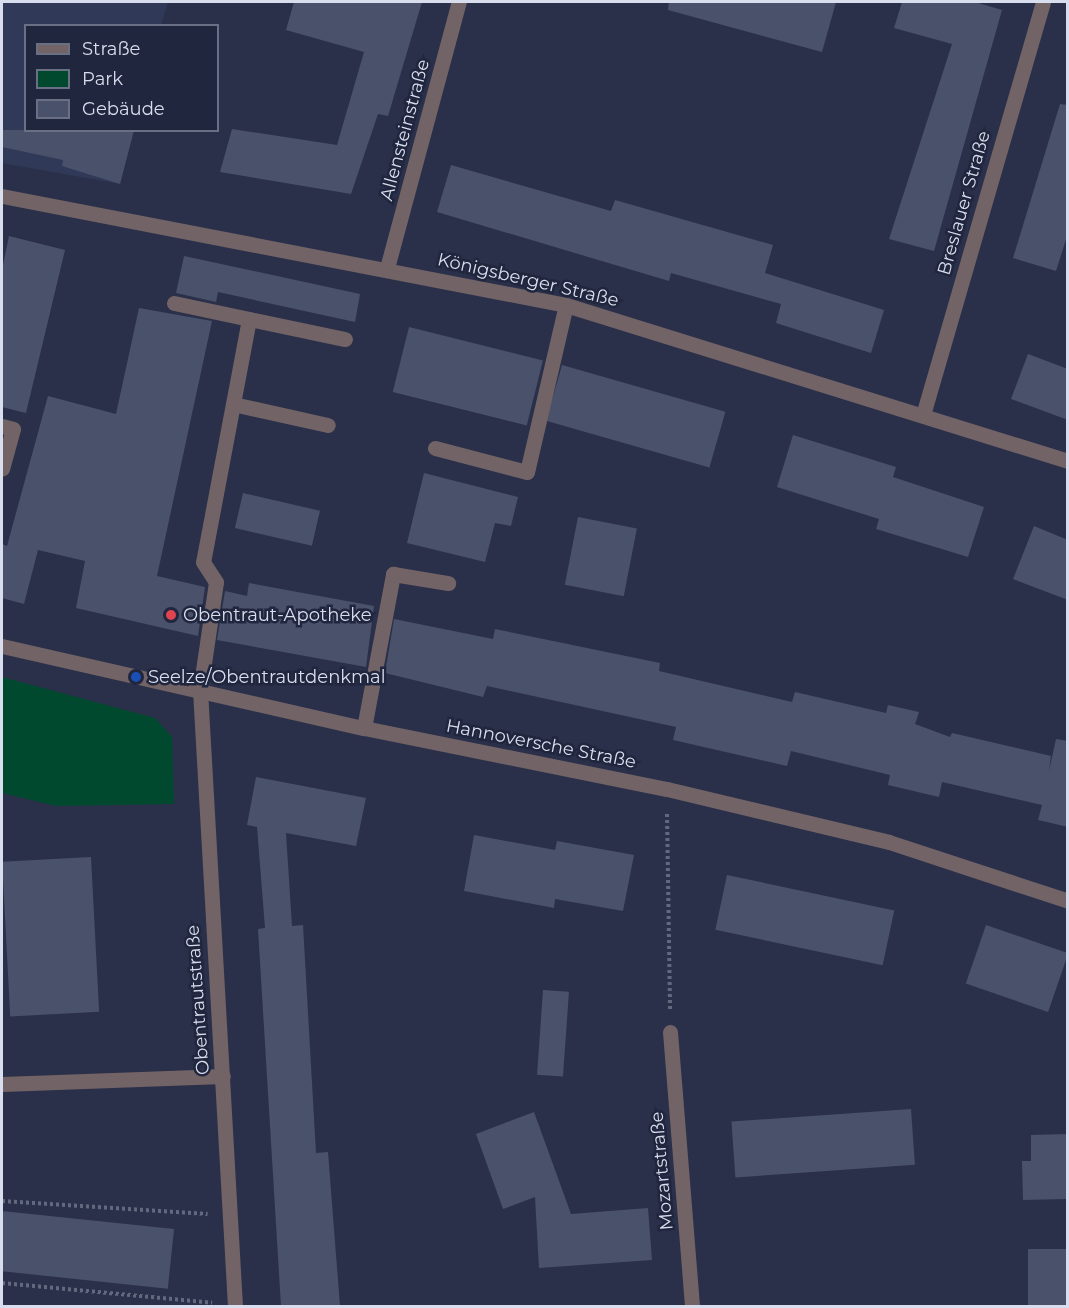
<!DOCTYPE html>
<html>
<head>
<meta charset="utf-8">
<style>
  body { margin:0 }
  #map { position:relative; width:1069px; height:1308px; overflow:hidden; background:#2a3049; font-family:Montserrat,sans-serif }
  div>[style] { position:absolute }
  .built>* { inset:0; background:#303957 }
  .green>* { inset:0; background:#00492f }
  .building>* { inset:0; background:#4a516b; transform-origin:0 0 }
  .path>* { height:4px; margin-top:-2px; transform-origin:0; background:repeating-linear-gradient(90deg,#62687e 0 3px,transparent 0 6px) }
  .service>* { height:15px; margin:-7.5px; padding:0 7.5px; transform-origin:7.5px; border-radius:7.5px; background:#726366 }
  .minor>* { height:15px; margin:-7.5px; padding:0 7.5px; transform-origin:7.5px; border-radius:7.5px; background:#726366 }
  .tertiary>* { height:15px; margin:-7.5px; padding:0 7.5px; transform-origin:7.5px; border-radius:7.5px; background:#726366 }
  .dots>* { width:16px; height:16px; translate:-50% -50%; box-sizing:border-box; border:3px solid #20263e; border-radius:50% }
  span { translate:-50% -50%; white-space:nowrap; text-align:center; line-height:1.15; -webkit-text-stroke:5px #20263e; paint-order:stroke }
  .street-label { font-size:18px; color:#d9deee }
  .poi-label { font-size:18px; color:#d9deee }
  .left { translate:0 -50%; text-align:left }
  .frame { position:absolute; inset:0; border:3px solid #d9deee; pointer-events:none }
  .legend { position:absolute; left:24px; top:24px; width:195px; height:108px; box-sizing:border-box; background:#20263e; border:2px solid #6a7084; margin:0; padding:8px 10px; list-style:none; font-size:18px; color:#d9deee }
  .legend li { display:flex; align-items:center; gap:12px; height:30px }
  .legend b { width:30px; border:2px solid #6a7084 }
</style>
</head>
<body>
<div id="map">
  <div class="built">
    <i style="clip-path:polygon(2px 2px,168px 2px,161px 25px,26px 26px,26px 130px,134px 131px,120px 184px,2px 163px)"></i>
  </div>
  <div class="green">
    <i style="clip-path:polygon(2px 677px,155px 718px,172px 737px,174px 804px,56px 806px,2px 793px)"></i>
  </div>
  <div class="building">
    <i style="clip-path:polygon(294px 2px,422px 2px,388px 116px,378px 114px,351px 194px,220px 172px,232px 129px,337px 145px,364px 52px,286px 30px)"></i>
    <i style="clip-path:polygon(669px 2px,836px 2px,822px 52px,668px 10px)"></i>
    <i style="clip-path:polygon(902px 2px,975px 2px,1002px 10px,934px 251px,889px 239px,952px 44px,894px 28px)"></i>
    <i style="clip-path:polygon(1060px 104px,1068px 105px,1068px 233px,1056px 271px,1013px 258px)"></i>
    <i style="clip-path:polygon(2px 130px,134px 130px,120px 184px,62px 166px,63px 160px,2px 147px)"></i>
    <i style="clip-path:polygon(451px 165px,611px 211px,615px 200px,773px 245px,765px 273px,884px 310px,871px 353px,776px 323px,781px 304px,671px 273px,669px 281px,437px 212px)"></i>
    <i style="clip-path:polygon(9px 236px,65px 250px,26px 413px,2px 407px,2px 270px)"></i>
    <i style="clip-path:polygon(184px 256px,360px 294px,355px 322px,218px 292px,216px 302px,176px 293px)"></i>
    <i style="clip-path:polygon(139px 308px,212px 321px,157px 576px,205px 587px,198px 636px,76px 608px,85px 561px,38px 550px,24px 604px,2px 598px,2px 544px,7px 546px,48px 396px,116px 414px)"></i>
    <i style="left:409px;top:327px;width:138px;height:67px;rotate:14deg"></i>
    <i style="clip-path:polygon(1028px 354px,1068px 369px,1068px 420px,1011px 399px)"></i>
    <i style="left:562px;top:365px;width:170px;height:58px;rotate:16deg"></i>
    <i style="clip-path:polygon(793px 435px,896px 467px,893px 477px,984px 507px,968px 557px,876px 529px,879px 519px,777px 487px)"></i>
    <i style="clip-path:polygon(424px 473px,518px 497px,511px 526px,495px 523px,485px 562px,407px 543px)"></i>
    <i style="left:243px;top:493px;width:79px;height:36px;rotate:13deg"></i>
    <i style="left:578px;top:517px;width:60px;height:69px;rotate:11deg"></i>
    <i style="clip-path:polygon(1034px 526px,1068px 540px,1068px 600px,1013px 579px)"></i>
    <i style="clip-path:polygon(249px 583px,374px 606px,366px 667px,217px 640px,225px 591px,247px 596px)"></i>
    <i style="clip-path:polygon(394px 619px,493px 639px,495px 629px,660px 663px,659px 671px,792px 702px,795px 692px,886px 713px,888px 705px,919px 712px,915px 724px,950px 737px,952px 733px,1051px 756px,1049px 771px,1056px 739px,1068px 741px,1068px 827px,1038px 820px,1042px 805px,942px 782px,939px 797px,888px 785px,890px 775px,791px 751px,787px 766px,673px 740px,676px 727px,487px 686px,483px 697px,385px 673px)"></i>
    <i style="clip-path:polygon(256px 777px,366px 798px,356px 846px,286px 833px,292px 926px,303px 925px,316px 1153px,328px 1152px,340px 1306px,281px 1306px,258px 929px,265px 928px,257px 827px,247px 825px)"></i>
    <i style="clip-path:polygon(474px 835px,555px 850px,557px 841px,634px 855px,623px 911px,555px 899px,554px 908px,464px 891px)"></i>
    <i style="left:91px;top:857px;width:155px;height:89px;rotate:87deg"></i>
    <i style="left:727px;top:875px;width:171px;height:56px;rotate:12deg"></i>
    <i style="left:986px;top:925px;width:87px;height:62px;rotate:19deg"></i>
    <i style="left:543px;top:990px;width:26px;height:85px;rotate:4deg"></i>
    <i style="left:911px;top:1109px;width:56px;height:180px;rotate:86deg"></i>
    <i style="clip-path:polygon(534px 1112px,571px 1214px,648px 1208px,652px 1260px,539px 1268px,535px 1197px,503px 1209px,476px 1134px)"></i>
    <i style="clip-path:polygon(1068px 1134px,1068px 1199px,1023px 1200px,1022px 1161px,1031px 1161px,1031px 1135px)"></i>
    <i style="left:2px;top:1211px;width:173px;height:60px;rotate:6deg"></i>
    <i style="left:1068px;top:1249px;width:57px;height:40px;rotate:90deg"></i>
  </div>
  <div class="path">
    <i style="left:667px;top:814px;width:196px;rotate:89.1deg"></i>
    <i style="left:2px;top:1201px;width:206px;rotate:3.6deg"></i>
    <i style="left:2px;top:1283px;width:211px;rotate:5.4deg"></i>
  </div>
  <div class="service">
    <i style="left:174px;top:303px;width:77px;rotate:12deg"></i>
    <i style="left:249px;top:319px;width:247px;rotate:100.7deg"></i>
    <i style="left:203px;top:562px;width:24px;rotate:57deg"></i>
    <i style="left:216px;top:582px;width:109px;rotate:98.4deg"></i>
    <i style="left:249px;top:319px;width:98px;rotate:11.8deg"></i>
    <i style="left:233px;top:404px;width:97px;rotate:12.5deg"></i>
    <i style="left:2px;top:426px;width:11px;rotate:15deg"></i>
    <i style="left:13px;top:429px;width:41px;rotate:105.4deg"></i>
    <i style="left:435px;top:448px;width:95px;rotate:14.6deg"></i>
    <i style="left:527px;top:472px;width:171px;rotate:-76.9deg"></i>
    <i style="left:364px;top:728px;width:157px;rotate:-79.3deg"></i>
    <i style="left:393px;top:574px;width:56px;rotate:9.3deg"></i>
  </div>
  <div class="minor">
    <i style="left:2px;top:196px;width:574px;rotate:10.94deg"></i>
    <i style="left:566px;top:305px;width:526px;rotate:17.26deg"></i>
    <i style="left:387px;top:268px;width:276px;rotate:-74.9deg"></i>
    <i style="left:923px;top:415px;width:430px;rotate:-73.8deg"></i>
    <i style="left:200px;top:690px;width:617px;rotate:86.75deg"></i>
    <i style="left:670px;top:1032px;width:275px;rotate:85.4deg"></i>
    <i style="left:2px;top:1084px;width:221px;rotate:-2.1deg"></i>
  </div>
  <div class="tertiary">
    <i style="left:2px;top:646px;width:371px;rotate:12.8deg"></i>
    <i style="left:364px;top:728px;width:309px;rotate:11.4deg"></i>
    <i style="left:667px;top:789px;width:228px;rotate:13.4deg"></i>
    <i style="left:889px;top:842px;width:188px;rotate:18.2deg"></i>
  </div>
  <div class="dots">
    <i style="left:171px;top:615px;background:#e0444e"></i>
    <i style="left:136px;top:677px;background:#1a4fb4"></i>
  </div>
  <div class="street-label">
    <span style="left:405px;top:130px;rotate:-75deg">Allensteinstraße</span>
    <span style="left:964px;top:203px;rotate:-74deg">Breslauer Straße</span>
    <span style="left:528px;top:280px;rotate:13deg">Königsberger Straße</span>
    <span style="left:541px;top:744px;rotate:11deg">Hannoversche Straße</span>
    <span style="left:198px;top:1000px;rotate:-94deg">Obentrautstraße</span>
    <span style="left:662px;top:1171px;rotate:-95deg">Mozartstraße</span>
  </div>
  <div class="poi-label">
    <span class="left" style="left:183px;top:615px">Obentraut-Apotheke</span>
    <span class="left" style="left:148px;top:677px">Seelze/Obentrautdenkmal</span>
  </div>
  <div class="frame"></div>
  <ul class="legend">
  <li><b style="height:8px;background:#726366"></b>Straße</li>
  <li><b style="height:16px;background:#00492f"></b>Park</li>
  <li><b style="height:16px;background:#4a516b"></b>Gebäude</li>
  </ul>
</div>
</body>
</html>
